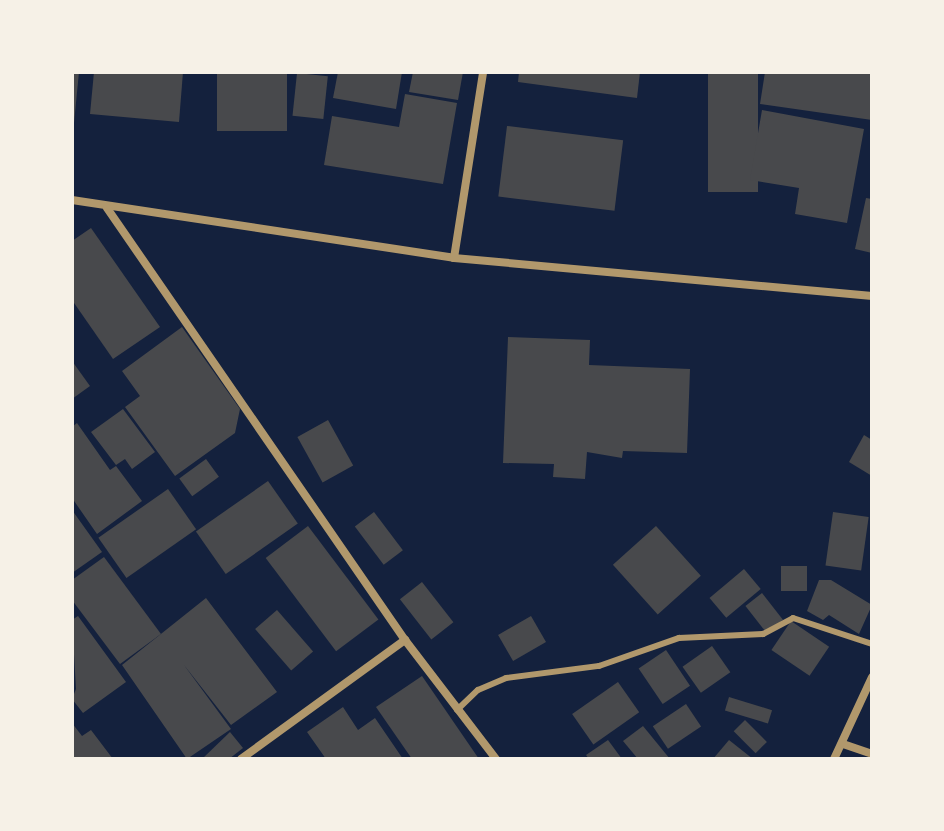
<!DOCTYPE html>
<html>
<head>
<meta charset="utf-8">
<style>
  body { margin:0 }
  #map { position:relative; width:944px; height:831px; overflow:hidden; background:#14213d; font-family:Signika,sans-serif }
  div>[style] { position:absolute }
  .building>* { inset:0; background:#48494c; transform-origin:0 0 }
  .service>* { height:6px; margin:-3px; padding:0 3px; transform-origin:3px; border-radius:3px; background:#b1986c }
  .minor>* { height:8px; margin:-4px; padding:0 4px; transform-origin:4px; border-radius:4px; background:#b1986c }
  span { translate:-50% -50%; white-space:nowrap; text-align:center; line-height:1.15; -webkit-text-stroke:6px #f6f1e7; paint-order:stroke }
  .frame { position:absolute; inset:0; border:74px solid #f6f1e7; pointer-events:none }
</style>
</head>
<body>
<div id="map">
  <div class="building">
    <i style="clip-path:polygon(72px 72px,79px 72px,74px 123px,72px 123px)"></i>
    <i style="clip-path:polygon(94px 72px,183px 72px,179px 122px,90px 114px)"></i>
    <i style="left:217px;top:72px;width:70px;height:59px"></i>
    <i style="clip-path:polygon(338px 72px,402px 72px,396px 109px,333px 98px)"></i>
    <i style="clip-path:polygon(413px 72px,463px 72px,458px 100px,409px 92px)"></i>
    <i style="clip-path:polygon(519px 72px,640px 72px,637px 98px,518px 82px)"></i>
    <i style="left:708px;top:72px;width:50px;height:120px"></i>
    <i style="clip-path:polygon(765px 72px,872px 72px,872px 120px,760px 104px)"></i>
    <i style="left:297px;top:73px;width:31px;height:43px;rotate:6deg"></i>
    <i style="clip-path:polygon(405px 94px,457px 103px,443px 184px,324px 165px,332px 116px,399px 127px)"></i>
    <i style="clip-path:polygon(762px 110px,864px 129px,847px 223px,795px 214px,799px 188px,750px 180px)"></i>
    <i style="left:507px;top:126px;width:117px;height:71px;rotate:7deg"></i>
    <i style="clip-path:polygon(866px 198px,872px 199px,872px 253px,855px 249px)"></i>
    <i style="clip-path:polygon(91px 228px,160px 327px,113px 359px,72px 300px,72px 241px)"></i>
    <i style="clip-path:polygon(182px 327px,240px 409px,235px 433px,175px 476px,125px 407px,140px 396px,122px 371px)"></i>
    <i style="clip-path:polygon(508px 337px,590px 340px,589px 365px,690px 369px,687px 453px,623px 451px,622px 458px,587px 452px,585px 479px,553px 477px,554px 464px,503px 463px)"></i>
    <i style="clip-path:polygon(72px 361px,90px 386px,72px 399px)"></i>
    <i style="clip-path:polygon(123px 409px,155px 452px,132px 469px,125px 459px,116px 465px,91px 432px)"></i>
    <i style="left:328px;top:420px;width:52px;height:35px;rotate:61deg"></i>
    <i style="clip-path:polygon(77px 423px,110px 470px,116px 466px,142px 501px,97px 534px,72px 498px,72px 427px)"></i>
    <i style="clip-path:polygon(864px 435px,872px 440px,872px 476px,849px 462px)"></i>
    <i style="left:206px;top:459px;width:22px;height:33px;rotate:54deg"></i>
    <i style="left:268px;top:481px;width:52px;height:88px;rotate:55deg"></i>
    <i style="left:168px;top:489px;width:49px;height:85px;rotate:55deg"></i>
    <i style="clip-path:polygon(72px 510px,102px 552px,72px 573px)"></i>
    <i style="left:374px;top:512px;width:48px;height:24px;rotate:53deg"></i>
    <i style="left:833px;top:512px;width:36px;height:54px;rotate:8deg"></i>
    <i style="left:308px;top:526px;width:117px;height:53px;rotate:53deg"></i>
    <i style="left:656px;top:526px;width:67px;height:58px;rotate:48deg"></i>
    <i style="clip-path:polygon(104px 557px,161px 634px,120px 664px,72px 600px,72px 580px)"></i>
    <i style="left:781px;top:566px;width:26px;height:25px"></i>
    <i style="left:744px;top:569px;width:26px;height:45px;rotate:50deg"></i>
    <i style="clip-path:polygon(819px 580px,831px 580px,872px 605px,859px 634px,829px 615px,823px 620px,807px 611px)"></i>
    <i style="left:422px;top:582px;width:51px;height:28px;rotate:52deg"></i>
    <i style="left:762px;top:593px;width:34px;height:21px;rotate:52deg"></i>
    <i style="clip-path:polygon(206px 598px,277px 692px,231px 725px,184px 665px,231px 729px,187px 759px,122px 665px)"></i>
    <i style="left:277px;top:610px;width:55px;height:29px;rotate:49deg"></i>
    <i style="clip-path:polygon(78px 616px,126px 682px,83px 713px,72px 699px,76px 689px,72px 620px)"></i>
    <i style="left:531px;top:616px;width:30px;height:38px;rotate:60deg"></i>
    <i style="left:791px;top:621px;width:46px;height:35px;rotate:34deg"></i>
    <i style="left:712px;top:646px;width:32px;height:36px;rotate:55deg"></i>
    <i style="left:666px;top:650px;width:43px;height:33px;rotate:56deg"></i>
    <i style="clip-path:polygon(422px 676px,479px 759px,412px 759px,376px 707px)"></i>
    <i style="left:618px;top:682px;width:37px;height:56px;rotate:55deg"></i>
    <i style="left:729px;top:697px;width:45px;height:14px;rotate:17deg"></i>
    <i style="left:686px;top:704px;width:27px;height:40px;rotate:56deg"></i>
    <i style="clip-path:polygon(343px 707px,358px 730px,375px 718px,403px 759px,326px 759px,307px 732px)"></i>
    <i style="left:745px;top:720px;width:31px;height:16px;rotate:45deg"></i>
    <i style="clip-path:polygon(72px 723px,82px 736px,91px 730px,113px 759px,72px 759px)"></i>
    <i style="clip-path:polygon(643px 726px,670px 759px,638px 759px,623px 741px)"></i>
    <i style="clip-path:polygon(230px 732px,243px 748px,229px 759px,202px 759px)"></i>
    <i style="clip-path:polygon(608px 740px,622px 759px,589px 759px,586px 755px)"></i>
    <i style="clip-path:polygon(729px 740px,753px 759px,713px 759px)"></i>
  </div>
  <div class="service">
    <i style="left:457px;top:710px;width:29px;rotate:-44deg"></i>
    <i style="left:478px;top:690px;width:30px;rotate:-23deg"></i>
    <i style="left:506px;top:678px;width:94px;rotate:-7.4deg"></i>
    <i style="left:599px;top:666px;width:85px;rotate:-19.3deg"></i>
    <i style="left:679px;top:638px;width:84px;rotate:-2.7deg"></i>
    <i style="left:763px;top:634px;width:34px;rotate:-28deg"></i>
    <i style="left:793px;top:618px;width:83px;rotate:18.2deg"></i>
  </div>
  <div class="minor">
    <i style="left:72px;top:200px;width:386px;rotate:8.6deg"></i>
    <i style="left:454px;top:258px;width:420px;rotate:5.2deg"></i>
    <i style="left:107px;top:208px;width:525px;rotate:55.4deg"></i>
    <i style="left:405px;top:640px;width:150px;rotate:52.6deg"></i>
    <i style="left:454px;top:258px;width:188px;rotate:-81.1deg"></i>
    <i style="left:843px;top:744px;width:31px;rotate:19deg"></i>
    <i style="left:241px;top:759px;width:203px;rotate:-36deg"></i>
    <i style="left:834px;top:759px;width:90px;rotate:-65.1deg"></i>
  </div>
  <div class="frame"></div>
</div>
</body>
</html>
